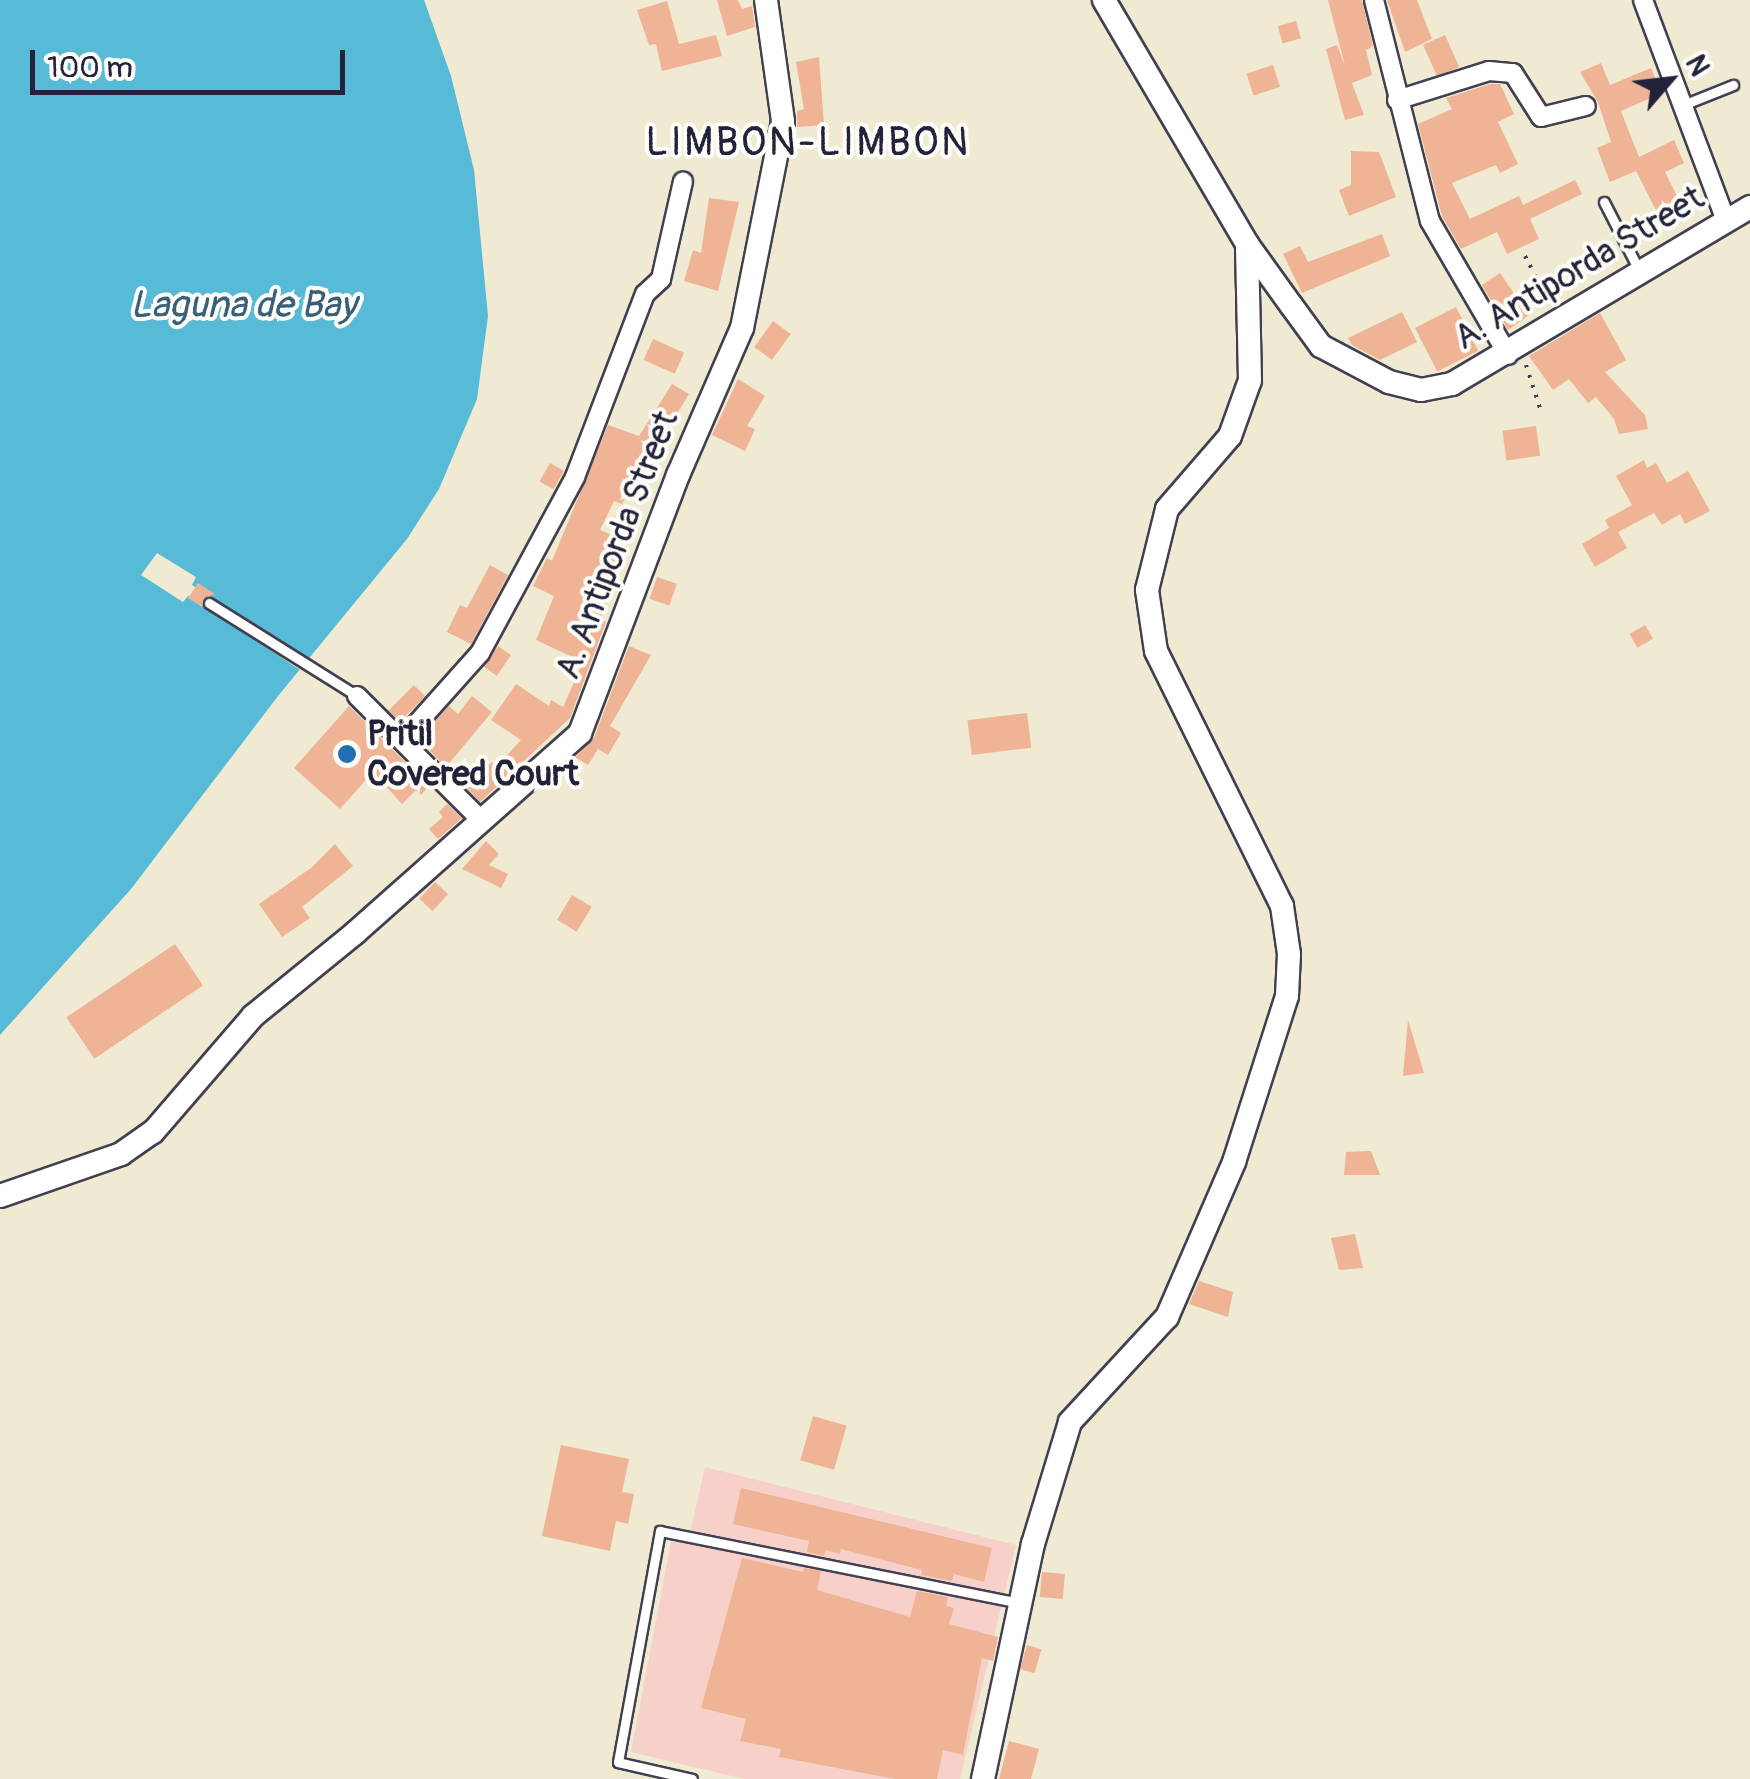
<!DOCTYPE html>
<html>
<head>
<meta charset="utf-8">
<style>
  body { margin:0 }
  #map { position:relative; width:1750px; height:1779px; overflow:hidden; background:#efead1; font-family:Pangolin,sans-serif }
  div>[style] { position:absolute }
  .built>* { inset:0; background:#f7d1c9 }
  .water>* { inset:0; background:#57bad6 }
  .pier>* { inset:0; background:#efead1 }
  .building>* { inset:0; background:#efb496; transform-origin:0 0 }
  .path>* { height:4px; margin-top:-2px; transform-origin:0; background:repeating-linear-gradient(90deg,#414052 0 2.5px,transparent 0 10.5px) }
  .roads { filter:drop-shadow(2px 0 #414052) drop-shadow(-2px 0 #414052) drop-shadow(0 2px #414052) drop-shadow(0 -2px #414052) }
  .service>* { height:9px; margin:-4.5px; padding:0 4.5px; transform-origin:4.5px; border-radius:4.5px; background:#fff }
  .minor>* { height:18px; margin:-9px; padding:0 9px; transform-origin:9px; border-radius:9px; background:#fff }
  .tertiary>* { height:22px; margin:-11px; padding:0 11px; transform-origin:11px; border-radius:11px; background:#fff }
  .dots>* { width:28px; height:28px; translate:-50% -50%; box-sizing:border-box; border:5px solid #fdfcf7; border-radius:50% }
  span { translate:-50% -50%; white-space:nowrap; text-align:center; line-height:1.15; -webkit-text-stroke:8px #fdfcf7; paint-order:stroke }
  .street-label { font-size:35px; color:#22223b }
  .poi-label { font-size:35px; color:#22223b; font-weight:700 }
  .left { translate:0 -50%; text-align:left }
  .water-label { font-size:38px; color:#375f79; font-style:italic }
  .quarter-label { font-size:40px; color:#22223b; letter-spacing:2.5px }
  .north { position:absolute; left:1620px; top:30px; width:100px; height:100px; -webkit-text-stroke:8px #fdfcf7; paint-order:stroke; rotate:62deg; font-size:28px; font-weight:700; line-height:40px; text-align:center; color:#22223b }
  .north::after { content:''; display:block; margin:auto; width:35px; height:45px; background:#22223b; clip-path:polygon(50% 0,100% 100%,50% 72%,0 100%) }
  .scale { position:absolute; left:30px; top:50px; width:315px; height:45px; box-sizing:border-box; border:5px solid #22223b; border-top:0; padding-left:12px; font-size:30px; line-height:35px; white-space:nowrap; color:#22223b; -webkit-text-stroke:8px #fdfcf7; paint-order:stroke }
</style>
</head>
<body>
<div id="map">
  <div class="built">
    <i style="clip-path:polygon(705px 1467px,1016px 1545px,960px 1779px,744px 1779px,631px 1752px,671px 1542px,688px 1542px)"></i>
  </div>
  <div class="water">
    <i style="clip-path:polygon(0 0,424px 0,451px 76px,474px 170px,488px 316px,477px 399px,439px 489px,407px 539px,278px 696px,131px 889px,0 1035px)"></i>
  </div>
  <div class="pier">
    <i style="clip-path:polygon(157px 553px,196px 577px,192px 585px,310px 664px,303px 672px,188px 596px,183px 602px,141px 575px)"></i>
  </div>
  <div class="building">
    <i style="clip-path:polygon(717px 0,738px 0,742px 9px,752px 6px,755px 27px,727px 36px)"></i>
    <i style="clip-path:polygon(1328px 0,1362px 0,1373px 46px,1366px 50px,1372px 75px,1352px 83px,1364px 115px,1345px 120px,1326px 49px,1337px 45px,1345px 66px)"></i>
    <i style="clip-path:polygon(1387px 0,1417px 0,1432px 39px,1405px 52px)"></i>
    <i style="clip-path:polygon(667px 1px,679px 44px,716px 35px,722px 56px,662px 71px,656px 44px,649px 45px,637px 10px)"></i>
    <i style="left:1296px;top:21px;width:18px;height:19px;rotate:74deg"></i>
    <i style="left:1445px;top:35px;width:35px;height:24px;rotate:66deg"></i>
    <i style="clip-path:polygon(819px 57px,824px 125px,797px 127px,797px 111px,804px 109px,796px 62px)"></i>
    <i style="clip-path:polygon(1601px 63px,1610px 85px,1651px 68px,1662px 93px,1621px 111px,1639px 157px,1674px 140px,1684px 163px,1665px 172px,1687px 216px,1665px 228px,1636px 171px,1610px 182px,1597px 148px,1611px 142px,1598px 102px,1580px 72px)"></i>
    <i style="left:1273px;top:65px;width:23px;height:28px;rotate:72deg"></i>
    <i style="clip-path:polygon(1490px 84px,1500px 84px,1514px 114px,1498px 122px,1518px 164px,1500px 173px,1496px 165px,1452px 183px,1470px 219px,1519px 196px,1523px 205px,1575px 180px,1582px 194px,1530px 219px,1539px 239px,1507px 254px,1497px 232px,1461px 249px,1442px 216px,1418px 124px,1452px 109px,1446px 98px)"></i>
    <i style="clip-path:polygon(1351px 151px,1379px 152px,1396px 197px,1349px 216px,1339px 190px,1351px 185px)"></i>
    <i style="clip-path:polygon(709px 198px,739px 202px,718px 291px,684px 281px,693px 250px,701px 253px)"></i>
    <i style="clip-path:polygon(1382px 234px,1390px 256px,1302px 293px,1283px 254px,1300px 246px,1308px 262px)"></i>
    <i style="clip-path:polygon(1500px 273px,1529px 315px,1508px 330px,1482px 285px)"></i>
    <i style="left:1456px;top:307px;width:49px;height:46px;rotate:63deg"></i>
    <i style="clip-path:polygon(1402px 312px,1417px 342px,1380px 360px,1352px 345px,1348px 338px)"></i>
    <i style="clip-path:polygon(1600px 313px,1626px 360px,1605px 372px,1645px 415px,1648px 429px,1619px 434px,1614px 419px,1596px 397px,1588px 403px,1569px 379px,1553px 390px,1529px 356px)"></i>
    <i style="left:773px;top:321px;width:22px;height:32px;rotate:36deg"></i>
    <i style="left:653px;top:339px;width:34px;height:23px;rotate:24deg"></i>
    <i style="clip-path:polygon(738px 379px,765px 396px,747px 426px,755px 429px,745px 451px,712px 435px)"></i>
    <i style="clip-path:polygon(672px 384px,689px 394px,622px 504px,614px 501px,600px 530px,623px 540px,604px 593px,610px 596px,600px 619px,606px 622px,570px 718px,480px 802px,466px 787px,492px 762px,496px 767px,521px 740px,491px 720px,516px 684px,549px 706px,551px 700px,563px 707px,583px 662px,536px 640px,554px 596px,533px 586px,547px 558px,552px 561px,608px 425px,639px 436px)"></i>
    <i style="left:1536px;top:426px;width:30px;height:34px;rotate:82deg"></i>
    <i style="clip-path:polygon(1644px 460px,1647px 468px,1656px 463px,1667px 483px,1688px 471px,1710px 511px,1685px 524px,1680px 514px,1662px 525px,1654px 513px,1618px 532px,1627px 548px,1595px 567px,1582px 544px,1609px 528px,1605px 520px,1632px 505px,1616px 476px)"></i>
    <i style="left:550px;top:463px;width:16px;height:21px;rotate:30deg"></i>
    <i style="clip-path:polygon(490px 565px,508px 575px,471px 644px,447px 632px,460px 605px,467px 608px)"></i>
    <i style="left:657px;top:577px;width:21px;height:23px;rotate:19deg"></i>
    <i style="clip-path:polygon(198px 583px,215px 594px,203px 598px,202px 607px,188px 598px)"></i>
    <i style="left:1645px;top:625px;width:16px;height:18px;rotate:60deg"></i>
    <i style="left:498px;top:646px;width:16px;height:25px;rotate:35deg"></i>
    <i style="clip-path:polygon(629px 646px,651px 655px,610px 726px,621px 733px,608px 755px,598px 749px,588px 765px,575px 757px,594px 738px)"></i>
    <i style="left:414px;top:685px;width:16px;height:36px;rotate:45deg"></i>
    <i style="clip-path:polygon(472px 696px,492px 712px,446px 767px,419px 740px,449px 706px,458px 714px)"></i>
    <i style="clip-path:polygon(349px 706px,429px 786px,421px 795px,416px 790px,402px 804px,373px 772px,340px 809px,294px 768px)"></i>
    <i style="left:1027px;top:713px;width:35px;height:60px;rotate:83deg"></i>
    <i style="clip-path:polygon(447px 804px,462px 818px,438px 839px,429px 829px,443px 817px,439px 812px)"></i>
    <i style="clip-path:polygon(486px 841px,499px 854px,489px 865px,508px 874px,501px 888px,462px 869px)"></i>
    <i style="clip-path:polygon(335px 844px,353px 866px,302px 907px,310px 918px,282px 937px,259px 904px,311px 868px)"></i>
    <i style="left:435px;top:882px;width:18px;height:23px;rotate:43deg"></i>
    <i style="left:572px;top:895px;width:23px;height:29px;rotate:31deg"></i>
    <i style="left:175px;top:944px;width:50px;height:131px;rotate:56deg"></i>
    <i style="clip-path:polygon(1408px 1020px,1424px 1073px,1403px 1076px)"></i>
    <i style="clip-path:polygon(1371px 1151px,1380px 1175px,1344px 1175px,1346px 1152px)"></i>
    <i style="clip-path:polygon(1355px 1234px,1363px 1268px,1339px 1270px,1331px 1238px)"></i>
    <i style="clip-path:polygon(1199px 1281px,1233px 1292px,1228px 1317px,1189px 1304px)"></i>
    <i style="left:813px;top:1416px;width:35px;height:46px;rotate:16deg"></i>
    <i style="clip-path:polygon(561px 1445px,629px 1459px,622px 1492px,634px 1494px,628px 1524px,616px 1521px,610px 1551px,542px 1536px)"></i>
    <i style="clip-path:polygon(741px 1488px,992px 1548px,984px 1582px,954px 1574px,952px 1581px,921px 1575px,922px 1570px,841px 1549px,840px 1554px,826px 1550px,824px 1556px,807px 1552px,809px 1541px,733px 1524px)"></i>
    <i style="clip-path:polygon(742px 1558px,803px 1572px,804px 1568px,821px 1571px,817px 1590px,910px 1617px,917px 1591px,948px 1597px,946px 1606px,954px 1608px,949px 1624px,998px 1637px,993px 1661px,982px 1658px,963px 1755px,943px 1750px,937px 1779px,895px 1779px,779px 1757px,781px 1749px,740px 1741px,746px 1719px,701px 1708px)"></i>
    <i style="left:1042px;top:1572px;width:23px;height:25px;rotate:5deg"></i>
    <i style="left:1027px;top:1645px;width:15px;height:25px;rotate:16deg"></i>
    <i style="clip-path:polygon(1009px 1741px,1039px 1749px,1031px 1779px,999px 1779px)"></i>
  </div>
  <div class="path">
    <i style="left:1525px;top:256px;width:50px;rotate:62.4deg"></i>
    <i style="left:1526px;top:365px;width:45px;rotate:72deg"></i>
  </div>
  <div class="roads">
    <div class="service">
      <i style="left:1683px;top:105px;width:54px;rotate:-21.8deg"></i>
      <i style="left:1604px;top:202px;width:76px;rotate:62.8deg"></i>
      <i style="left:209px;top:603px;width:175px;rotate:32.1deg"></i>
      <i style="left:692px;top:1779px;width:76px;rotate:-167.1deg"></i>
      <i style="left:618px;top:1762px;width:235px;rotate:-79.7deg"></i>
      <i style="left:660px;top:1531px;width:367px;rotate:11.3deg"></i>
    </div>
    <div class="minor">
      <i style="left:1374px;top:0;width:228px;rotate:75.8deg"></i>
      <i style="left:1430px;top:221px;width:155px;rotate:59.8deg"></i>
      <i style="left:1643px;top:0;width:236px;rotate:69.4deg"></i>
      <i style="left:1397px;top:100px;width:96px;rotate:-17.5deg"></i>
      <i style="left:1489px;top:71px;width:24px;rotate:5deg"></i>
      <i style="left:1513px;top:73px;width:52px;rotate:57.5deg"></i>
      <i style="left:1541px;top:117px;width:46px;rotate:-13.7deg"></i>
      <i style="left:357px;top:696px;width:177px;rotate:45deg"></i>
      <i style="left:404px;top:738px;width:114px;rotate:-48.2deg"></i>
      <i style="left:480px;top:653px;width:200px;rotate:-61.6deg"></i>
      <i style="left:575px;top:477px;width:196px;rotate:-69.1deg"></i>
      <i style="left:645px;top:294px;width:22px;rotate:-43deg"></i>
      <i style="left:661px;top:279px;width:100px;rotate:-77.3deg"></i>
    </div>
    <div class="tertiary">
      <i style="left:1104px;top:0;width:283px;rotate:59.6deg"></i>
      <i style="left:1247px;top:244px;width:75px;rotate:54.2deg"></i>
      <i style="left:1291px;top:305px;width:51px;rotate:53.8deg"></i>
      <i style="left:1321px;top:346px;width:77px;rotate:27.9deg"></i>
      <i style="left:1389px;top:382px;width:33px;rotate:14deg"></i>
      <i style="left:1421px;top:390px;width:32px;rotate:-11deg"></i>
      <i style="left:1452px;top:384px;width:347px;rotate:-30.7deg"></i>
      <i style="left:0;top:1196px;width:128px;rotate:-19.1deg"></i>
      <i style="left:121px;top:1154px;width:39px;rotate:-35deg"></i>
      <i style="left:153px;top:1132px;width:153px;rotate:-49.2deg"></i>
      <i style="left:253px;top:1016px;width:132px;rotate:-39.1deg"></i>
      <i style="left:355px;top:933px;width:301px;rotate:-41.6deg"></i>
      <i style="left:580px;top:733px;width:276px;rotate:-69.2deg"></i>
      <i style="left:678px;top:475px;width:160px;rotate:-66.5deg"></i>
      <i style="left:742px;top:328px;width:211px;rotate:-78.8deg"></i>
      <i style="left:783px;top:121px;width:122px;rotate:-98deg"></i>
      <i style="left:983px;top:1779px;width:240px;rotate:-78deg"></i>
      <i style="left:1033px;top:1544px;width:127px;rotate:-73.1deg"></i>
      <i style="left:1070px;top:1422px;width:143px;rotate:-47.3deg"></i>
      <i style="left:1167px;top:1317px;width:169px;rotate:-66.6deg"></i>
      <i style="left:1234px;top:1162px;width:174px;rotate:-72.3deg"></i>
      <i style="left:1287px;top:996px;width:42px;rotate:-87.3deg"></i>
      <i style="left:1289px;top:954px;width:49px;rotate:-98.3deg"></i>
      <i style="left:1282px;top:906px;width:284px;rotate:-116.3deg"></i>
      <i style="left:1156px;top:651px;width:62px;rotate:-98.4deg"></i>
      <i style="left:1147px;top:590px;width:83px;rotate:-76.1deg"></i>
      <i style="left:1167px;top:509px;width:96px;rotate:-49.2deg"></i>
      <i style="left:1230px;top:436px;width:59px;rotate:-70.3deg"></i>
      <i style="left:1250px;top:380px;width:136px;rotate:-91.3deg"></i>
    </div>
  </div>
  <div class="dots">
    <i style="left:347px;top:754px;background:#1f6fb2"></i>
  </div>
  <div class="street-label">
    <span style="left:1579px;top:268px;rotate:-31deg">A. Antiporda Street</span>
    <span style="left:617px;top:545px;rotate:-69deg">A. Antiporda Street</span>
  </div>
  <div class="poi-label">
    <span class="left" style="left:367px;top:754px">Pritil<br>Covered Court</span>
  </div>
  <div class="water-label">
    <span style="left:243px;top:306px">Laguna de Bay</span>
  </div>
  <div class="quarter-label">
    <span style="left:808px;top:143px">LIMBON-LIMBON</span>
  </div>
  <div class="north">N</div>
  <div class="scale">100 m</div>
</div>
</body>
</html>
